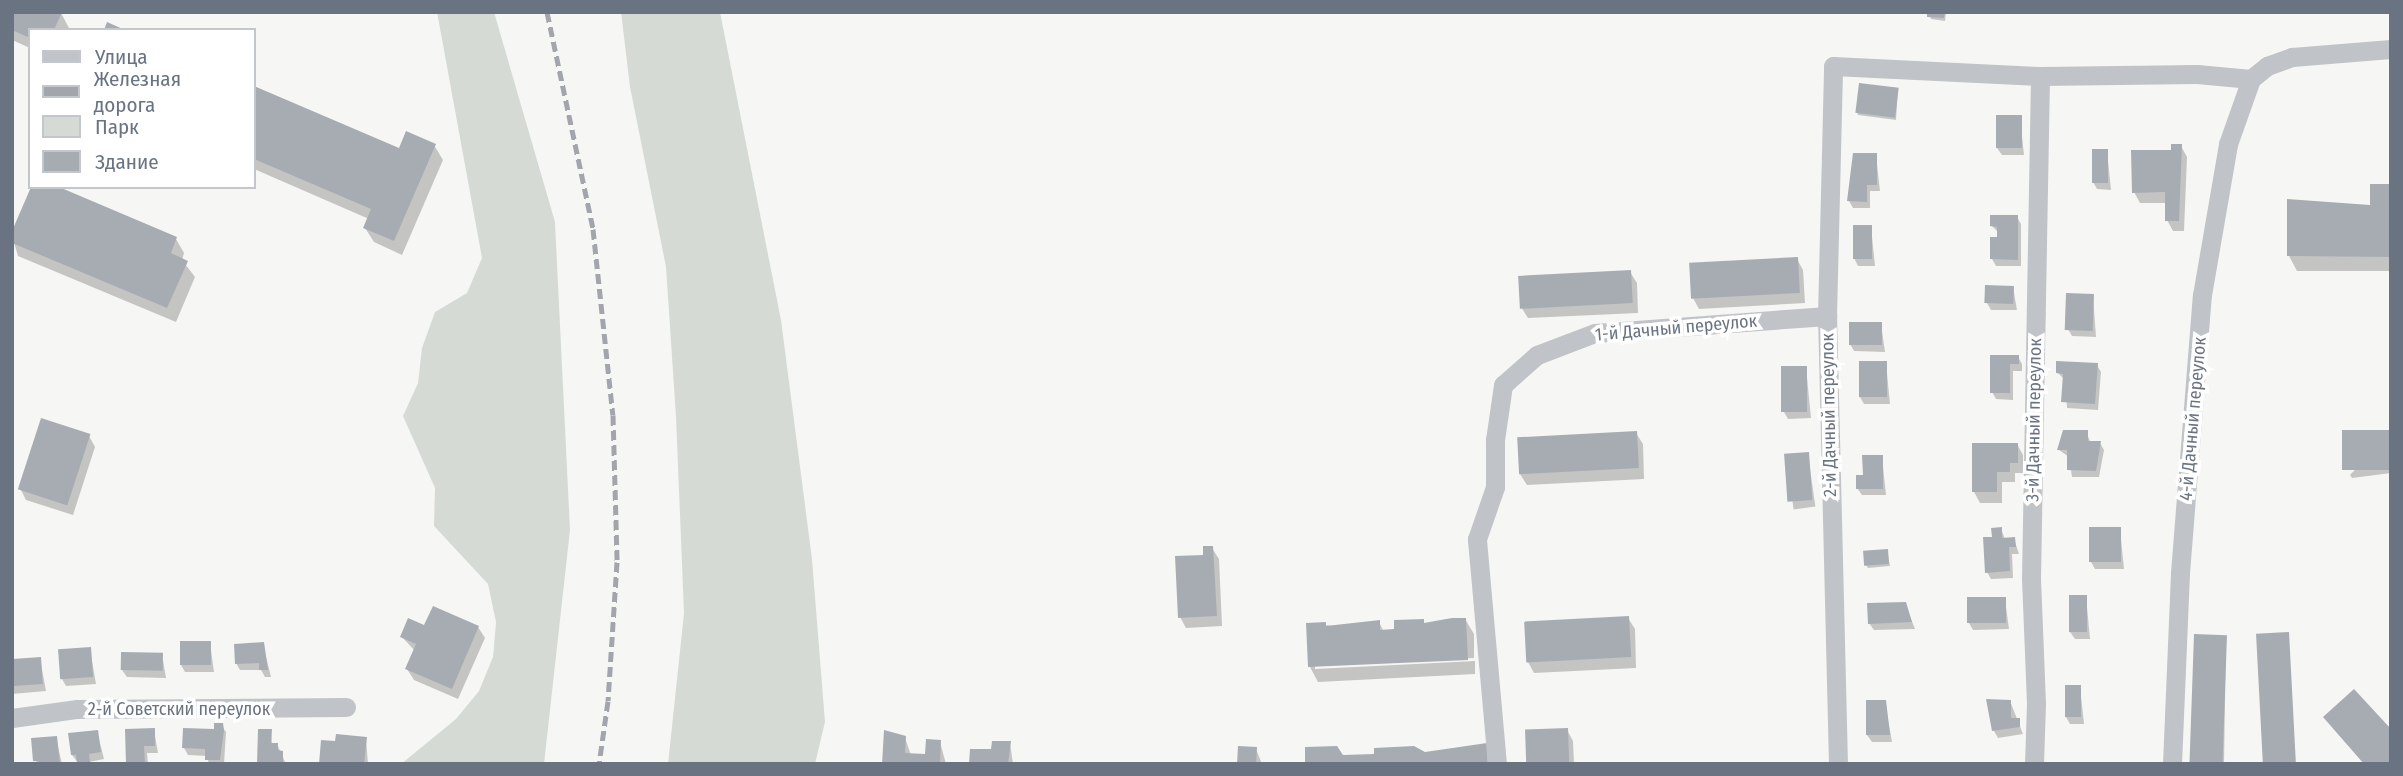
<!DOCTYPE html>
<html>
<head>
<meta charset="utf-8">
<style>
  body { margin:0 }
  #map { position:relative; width:2403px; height:776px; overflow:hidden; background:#f6f7f4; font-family:"Fira Sans Condensed",sans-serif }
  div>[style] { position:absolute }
  .green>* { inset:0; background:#d5dbd4 }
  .shadow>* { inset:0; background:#0003; transform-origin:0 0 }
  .building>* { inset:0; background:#a7acb3; transform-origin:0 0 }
  .minor>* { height:19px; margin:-9.5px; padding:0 9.5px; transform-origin:9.5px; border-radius:9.5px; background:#c0c3c7 }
  .rail>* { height:5px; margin-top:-2.5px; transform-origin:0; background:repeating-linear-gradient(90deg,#a2a6ac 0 10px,transparent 0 15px) }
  span { translate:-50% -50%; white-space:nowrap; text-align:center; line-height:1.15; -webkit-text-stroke:7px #fff; paint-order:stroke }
  .street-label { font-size:18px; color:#697382 }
  .frame { position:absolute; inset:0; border:14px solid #697382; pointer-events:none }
  .legend { position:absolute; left:28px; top:28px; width:228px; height:161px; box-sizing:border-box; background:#fff; border:2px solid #c3c7cd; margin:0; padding:9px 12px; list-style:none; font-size:21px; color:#697382 }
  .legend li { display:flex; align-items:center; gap:14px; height:35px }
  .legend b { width:35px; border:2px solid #c3c7cd }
</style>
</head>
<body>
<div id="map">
  <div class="green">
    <i style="clip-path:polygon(437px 12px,494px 12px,555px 222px,570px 530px,544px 764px,401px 764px,456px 719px,479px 691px,493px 657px,496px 622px,488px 584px,434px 526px,435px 488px,403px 416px,418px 383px,422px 348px,435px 312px,467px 293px,482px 258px)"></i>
    <i style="clip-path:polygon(621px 12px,720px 12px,781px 320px,812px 559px,825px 722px,815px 764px,668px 764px,684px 613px,676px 417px,666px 267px,630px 87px)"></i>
  </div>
  <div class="shadow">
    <i style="clip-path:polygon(12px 12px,61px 13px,69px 28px,30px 30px,30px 48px,12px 40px)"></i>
    <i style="clip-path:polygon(1929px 12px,1946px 12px,1945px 21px,1931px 19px)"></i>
    <i style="clip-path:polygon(254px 88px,400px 151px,434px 145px,443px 160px,402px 255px,374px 242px,365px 228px,369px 219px,254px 169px)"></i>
    <i style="clip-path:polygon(1898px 90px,1896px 120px,1858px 115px,1857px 112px)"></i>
    <i style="clip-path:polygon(2020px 117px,2024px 155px,2002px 155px,1997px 148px)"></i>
    <i style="clip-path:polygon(2181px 146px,2187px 157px,2184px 231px,2173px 231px,2167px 220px,2167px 203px,2140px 203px,2134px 192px)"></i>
    <i style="clip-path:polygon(2107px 151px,2111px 190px,2097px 189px,2093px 182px)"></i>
    <i style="clip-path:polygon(1876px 155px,1880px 191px,1870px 191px,1870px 208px,1853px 208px,1849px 201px)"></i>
    <i style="clip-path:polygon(2391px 186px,2391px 271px,2297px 271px,2289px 256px,2372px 207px)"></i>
    <i style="clip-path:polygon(2017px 217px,2021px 224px,2021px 266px,1996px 266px,1992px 259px,1999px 233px,1992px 226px)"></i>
    <i style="clip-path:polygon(1871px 227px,1875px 266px,1858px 266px,1854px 258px)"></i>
    <i style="clip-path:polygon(12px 236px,176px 239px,184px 253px,182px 260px,195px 277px,176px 322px,18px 256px)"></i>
    <i style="clip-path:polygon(1797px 259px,1803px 270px,1805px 303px,1699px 309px,1693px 298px,1691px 264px)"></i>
    <i style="clip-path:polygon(1630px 272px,1637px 283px,1638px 313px,1528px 318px,1521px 307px)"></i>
    <i style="clip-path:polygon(2013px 287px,2017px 310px,1991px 310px,1987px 303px)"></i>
    <i style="clip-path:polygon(2093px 296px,2096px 337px,2072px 336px,2068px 329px)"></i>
    <i style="clip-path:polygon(1881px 324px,1885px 352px,1854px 351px,1850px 344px)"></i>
    <i style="clip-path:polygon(1992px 357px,2018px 357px,2022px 364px,2022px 371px,2013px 371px,2013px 400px,1996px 399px,1992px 392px)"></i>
    <i style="clip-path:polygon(1886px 363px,1890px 404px,1864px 404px,1860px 397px)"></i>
    <i style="clip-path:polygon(2097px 365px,2101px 372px,2098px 410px,2067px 408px,2065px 380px,2058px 373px)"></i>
    <i style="clip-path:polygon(1806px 367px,1811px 418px,1788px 419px,1784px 412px)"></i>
    <i style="clip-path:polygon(2064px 432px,2086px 432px,2091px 443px,2100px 443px,2104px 450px,2099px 477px,2072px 477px,2069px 457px,2059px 450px)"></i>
    <i style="clip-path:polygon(2391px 432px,2391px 473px,2352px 478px,2350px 475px)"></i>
    <i style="clip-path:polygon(1636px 433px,1643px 444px,1644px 479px,1527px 485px,1520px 474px)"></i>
    <i style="clip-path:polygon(89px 436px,95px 447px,73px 515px,26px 500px,20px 488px)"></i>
    <i style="clip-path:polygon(2017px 444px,2023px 455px,2023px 473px,2015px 473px,2015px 482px,2002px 482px,2002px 503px,1980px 503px,1974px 492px)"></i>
    <i style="left:1808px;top:454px;width:53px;height:22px;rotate:82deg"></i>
    <i style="clip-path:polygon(1882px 457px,1886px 495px,1862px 495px,1857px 488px)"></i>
    <i style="clip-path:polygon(2001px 529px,2005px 539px,2014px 539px,2019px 554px,2012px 554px,2013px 578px,1991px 579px,1987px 572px,1993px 539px)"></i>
    <i style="clip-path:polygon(2120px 529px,2124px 569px,2095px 569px,2091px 562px)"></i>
    <i style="clip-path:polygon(1212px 548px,1219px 559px,1222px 626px,1186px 628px,1180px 617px)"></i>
    <i style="clip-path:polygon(1887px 551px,1890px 566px,1868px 568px,1866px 565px)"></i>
    <i style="clip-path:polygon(2086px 596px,2090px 639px,2075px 639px,2070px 632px)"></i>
    <i style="clip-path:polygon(2005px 599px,2009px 629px,1973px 630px,1969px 623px)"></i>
    <i style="clip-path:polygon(1905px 604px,1915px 629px,1874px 630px,1869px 623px)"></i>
    <i style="clip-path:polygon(1628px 618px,1635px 629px,1636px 668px,1534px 673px,1528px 662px)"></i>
    <i style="clip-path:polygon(1465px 619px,1474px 634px,1474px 658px,1315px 665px,1315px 669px,1475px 661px,1475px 674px,1318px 682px,1310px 667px,1308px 624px,1350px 627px,1379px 622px,1384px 632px,1423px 620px,1425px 625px)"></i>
    <i style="clip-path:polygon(478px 627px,485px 638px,458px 699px,414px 680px,407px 669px,415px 651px,402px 637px,425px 628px)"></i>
    <i style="clip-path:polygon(2288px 634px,2295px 764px,2264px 764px)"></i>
    <i style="clip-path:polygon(2226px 636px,2224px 764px,2192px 764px)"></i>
    <i style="clip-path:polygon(210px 643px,214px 672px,185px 672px,181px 665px)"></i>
    <i style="clip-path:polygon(263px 644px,271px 677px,265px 677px,261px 670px,240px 670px,236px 663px)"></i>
    <i style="clip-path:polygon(90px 649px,96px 684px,66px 686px,62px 679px)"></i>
    <i style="clip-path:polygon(162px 654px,166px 678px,127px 677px,122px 670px)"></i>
    <i style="clip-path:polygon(40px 659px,46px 691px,12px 694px,12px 661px)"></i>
    <i style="clip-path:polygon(2080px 687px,2084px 724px,2070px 724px,2066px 717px)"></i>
    <i style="clip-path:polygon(2010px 701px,2023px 734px,1998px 738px,1994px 731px)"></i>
    <i style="clip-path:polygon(1885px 702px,1892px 742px,1872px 742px,1867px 735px)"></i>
    <i style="clip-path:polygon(221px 725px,226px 732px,224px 764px,209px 764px,207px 756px,188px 755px,184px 748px)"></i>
    <i style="clip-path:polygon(154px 730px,158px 753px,147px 753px,148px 764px,128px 764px)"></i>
    <i style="clip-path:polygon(1567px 730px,1573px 741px,1574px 764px,1527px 764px)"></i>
    <i style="clip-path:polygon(97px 731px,104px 759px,79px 764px,72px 755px)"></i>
    <i style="clip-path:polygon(271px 731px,272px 744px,277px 744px,286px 764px,259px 764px)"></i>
    <i style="clip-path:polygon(885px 732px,905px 738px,911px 755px,927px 756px,940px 742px,946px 764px,884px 764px)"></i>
    <i style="clip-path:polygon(56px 738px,62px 764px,38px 764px,33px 740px)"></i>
    <i style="clip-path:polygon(366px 739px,368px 764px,321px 764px,337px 743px)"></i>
    <i style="clip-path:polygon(1010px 743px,1013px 764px,971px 764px,993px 751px)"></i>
    <i style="clip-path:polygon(1256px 749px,1262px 764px,1239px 764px)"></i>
    <i style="clip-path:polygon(1424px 754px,1495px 764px,1307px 763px,1342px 757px)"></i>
  </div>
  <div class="building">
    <i style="clip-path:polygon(12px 12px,62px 12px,54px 30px,30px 30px,30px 38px,12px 30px)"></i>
    <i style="clip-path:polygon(1927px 12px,1945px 12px,1944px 18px,1927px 17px)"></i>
    <i style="clip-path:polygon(107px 22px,125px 30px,104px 30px)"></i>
    <i style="left:1859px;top:83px;width:40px;height:30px;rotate:7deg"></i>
    <i style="clip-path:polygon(254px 86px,399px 148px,406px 131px,436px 144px,394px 241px,363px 228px,371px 209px,254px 159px)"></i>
    <i style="left:1996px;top:115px;width:26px;height:33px"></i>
    <i style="clip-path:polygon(2171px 144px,2182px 144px,2179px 221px,2165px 221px,2165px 192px,2132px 193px,2131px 150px,2171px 150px)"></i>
    <i style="left:2092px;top:149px;width:16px;height:34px"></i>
    <i style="clip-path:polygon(1853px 153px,1877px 153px,1877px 185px,1867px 185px,1867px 202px,1847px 201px)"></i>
    <i style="clip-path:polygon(2370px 184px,2391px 184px,2391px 257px,2287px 256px,2287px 199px,2370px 205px)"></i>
    <i style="clip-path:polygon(31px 187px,59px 187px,177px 237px,171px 253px,188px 261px,167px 308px,12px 243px,12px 231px)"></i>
    <i style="clip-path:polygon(1990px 215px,2018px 215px,2018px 260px,1990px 259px,1990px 237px,1997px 237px,1997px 227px,1990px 226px)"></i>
    <i style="left:1853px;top:225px;width:19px;height:34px"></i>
    <i style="left:1798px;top:257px;width:36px;height:109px;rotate:87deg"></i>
    <i style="left:1631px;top:270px;width:33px;height:113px;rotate:87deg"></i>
    <i style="left:1985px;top:285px;width:29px;height:18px;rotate:2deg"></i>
    <i style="left:2066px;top:293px;width:28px;height:37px;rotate:2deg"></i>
    <i style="left:1849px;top:322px;width:33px;height:23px"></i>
    <i style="clip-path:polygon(1990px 355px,2019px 355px,2019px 364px,2010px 364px,2010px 393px,1990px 393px)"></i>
    <i style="left:1859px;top:361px;width:28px;height:36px"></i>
    <i style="clip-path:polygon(2056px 361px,2098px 363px,2095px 404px,2061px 402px,2063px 374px,2056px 373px)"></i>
    <i style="left:1781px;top:366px;width:26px;height:46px"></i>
    <i style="left:41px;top:418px;width:52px;height:75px;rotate:18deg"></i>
    <i style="clip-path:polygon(2063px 430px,2088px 430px,2088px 441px,2101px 441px,2096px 471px,2067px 470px,2067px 450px,2057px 450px)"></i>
    <i style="left:2391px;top:430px;width:40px;height:49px;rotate:90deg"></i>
    <i style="left:1637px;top:431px;width:37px;height:120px;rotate:87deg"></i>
    <i style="clip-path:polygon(1972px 443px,2018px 443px,2018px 463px,2010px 463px,2010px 472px,1997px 472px,1997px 492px,1972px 492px)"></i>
    <i style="left:1809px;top:452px;width:48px;height:25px;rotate:86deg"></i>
    <i style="clip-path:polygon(1862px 455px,1883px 455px,1883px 489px,1856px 489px,1856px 475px,1863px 475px)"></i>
    <i style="clip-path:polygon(2002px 527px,2002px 538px,2015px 537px,2016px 547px,2009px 547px,2010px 571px,1985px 573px,1983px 537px,1992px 537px,1991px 528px)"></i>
    <i style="left:2089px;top:527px;width:32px;height:35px"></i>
    <i style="clip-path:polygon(1203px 546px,1213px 546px,1217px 616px,1178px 618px,1175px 556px,1203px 555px)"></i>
    <i style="left:1888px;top:549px;width:15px;height:25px;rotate:86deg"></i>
    <i style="left:2069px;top:595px;width:18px;height:37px"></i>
    <i style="left:1967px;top:597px;width:39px;height:26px"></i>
    <i style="clip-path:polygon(1906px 602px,1912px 622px,1868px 624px,1867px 603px)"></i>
    <i style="clip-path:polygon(433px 606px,479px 626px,452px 689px,405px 669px,416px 644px,400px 637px,408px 618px,424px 625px)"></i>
    <i style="left:1629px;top:616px;width:41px;height:105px;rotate:87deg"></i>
    <i style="clip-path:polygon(1452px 618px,1466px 618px,1468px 660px,1308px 667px,1306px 623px,1326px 622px,1326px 626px,1380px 620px,1380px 630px,1394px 629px,1394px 620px,1424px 619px,1424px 623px)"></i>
    <i style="left:2289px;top:632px;width:132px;height:33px;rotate:87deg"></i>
    <i style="left:2194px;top:634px;width:33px;height:130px;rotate:2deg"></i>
    <i style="left:180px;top:641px;width:31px;height:24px"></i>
    <i style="clip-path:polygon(264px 642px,268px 670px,259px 670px,259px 663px,235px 664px,234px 644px)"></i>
    <i style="left:91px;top:647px;width:30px;height:33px;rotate:86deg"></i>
    <i style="left:121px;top:652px;width:42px;height:18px;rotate:1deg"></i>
    <i style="left:41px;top:657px;width:27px;height:29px;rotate:86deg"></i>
    <i style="left:2081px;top:685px;width:32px;height:16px;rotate:90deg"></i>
    <i style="clip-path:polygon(2354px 689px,2391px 729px,2391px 764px,2364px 764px,2323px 717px)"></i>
    <i style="clip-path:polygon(1986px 699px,2011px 700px,2011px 718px,2020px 718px,2020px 727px,1992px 731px)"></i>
    <i style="clip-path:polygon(1866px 700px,1886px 700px,1890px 735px,1866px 735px)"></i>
    <i style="clip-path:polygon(214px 723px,223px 723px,224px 730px,220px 760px,205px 760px,205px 749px,182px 748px,183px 728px,214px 729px)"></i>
    <i style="clip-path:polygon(155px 728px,155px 746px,144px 746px,145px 764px,126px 764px,125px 729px)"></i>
    <i style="left:1568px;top:728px;width:36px;height:43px;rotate:88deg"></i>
    <i style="clip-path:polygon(258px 729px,272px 729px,271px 743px,278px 743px,278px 750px,283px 751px,283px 764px,257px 764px)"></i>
    <i style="clip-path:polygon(98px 730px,101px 752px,89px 754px,90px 762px,77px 763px,76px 755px,71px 755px,68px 733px)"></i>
    <i style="clip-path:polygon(884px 730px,906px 736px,905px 753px,925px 754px,926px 739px,941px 740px,940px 764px,882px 764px)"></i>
    <i style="clip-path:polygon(336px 734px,367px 737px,364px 764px,319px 764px,321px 740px,335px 741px)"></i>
    <i style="clip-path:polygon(57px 736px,60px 764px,33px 761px,31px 738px)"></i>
    <i style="clip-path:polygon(992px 741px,1011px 741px,1008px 764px,969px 764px,970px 749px,991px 749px)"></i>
    <i style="clip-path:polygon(1487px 743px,1488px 764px,1305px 763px,1305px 747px,1337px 746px,1343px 755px,1374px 754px,1374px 748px,1414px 746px,1425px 752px)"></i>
    <i style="left:1238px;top:746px;width:19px;height:18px;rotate:3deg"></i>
  </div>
  <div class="minor">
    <i style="left:12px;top:718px;width:66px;rotate:-7.9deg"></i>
    <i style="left:77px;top:709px;width:269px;rotate:-0.4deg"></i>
    <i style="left:1497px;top:764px;width:226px;rotate:-95.1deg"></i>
    <i style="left:1477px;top:539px;width:55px;rotate:-70.9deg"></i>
    <i style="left:1495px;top:487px;width:47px;rotate:-90deg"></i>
    <i style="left:1495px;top:440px;width:56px;rotate:-81.7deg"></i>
    <i style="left:1503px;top:385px;width:45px;rotate:-41.4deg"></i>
    <i style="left:1537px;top:355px;width:62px;rotate:-20.8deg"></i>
    <i style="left:1595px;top:333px;width:233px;rotate:-4.2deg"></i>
    <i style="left:1838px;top:764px;width:448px;rotate:-91.4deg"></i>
    <i style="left:1827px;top:316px;width:250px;rotate:-88.6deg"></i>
    <i style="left:1833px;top:66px;width:207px;rotate:2.8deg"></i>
    <i style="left:2040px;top:76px;width:157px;rotate:-0.7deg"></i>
    <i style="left:2197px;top:74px;width:54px;rotate:5.3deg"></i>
    <i style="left:2251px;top:79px;width:21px;rotate:-39deg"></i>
    <i style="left:2267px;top:66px;width:27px;rotate:-20deg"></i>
    <i style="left:2292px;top:57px;width:99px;rotate:-4.6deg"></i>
    <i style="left:2034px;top:764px;width:61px;rotate:-88.1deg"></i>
    <i style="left:2036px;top:703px;width:125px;rotate:-92.3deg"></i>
    <i style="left:2031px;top:578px;width:502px;rotate:-88.97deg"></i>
    <i style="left:2172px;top:764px;width:191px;rotate:-87.6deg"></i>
    <i style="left:2180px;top:573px;width:279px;rotate:-85.5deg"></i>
    <i style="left:2202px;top:295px;width:153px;rotate:-80.2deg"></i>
    <i style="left:2228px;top:144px;width:69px;rotate:-70.5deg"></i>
  </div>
  <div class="rail">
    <i style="left:547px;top:12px;width:222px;rotate:78deg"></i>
    <i style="left:593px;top:229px;width:187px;rotate:83.9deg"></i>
    <i style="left:613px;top:415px;width:147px;rotate:88.4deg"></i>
    <i style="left:617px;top:562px;width:139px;rotate:93.7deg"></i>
    <i style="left:608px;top:701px;width:64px;rotate:98.1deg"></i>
  </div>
  <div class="street-label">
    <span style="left:1676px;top:328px;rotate:-5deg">1-й Дачный переулок</span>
    <span style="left:1829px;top:415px;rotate:-91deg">2-й Дачный переулок</span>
    <span style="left:2193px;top:419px;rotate:-85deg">4-й Дачный переулок</span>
    <span style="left:2034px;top:420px;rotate:-89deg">3-й Дачный переулок</span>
    <span style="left:179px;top:709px">2-й Советский переулок</span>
  </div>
  <div class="frame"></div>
  <ul class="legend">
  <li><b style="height:9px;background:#c0c3c7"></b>Улица</li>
  <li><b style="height:9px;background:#a2a6ac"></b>Железная дорога</li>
  <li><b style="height:19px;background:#d5dbd4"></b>Парк</li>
  <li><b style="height:19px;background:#a7acb3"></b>Здание</li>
  </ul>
</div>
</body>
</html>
